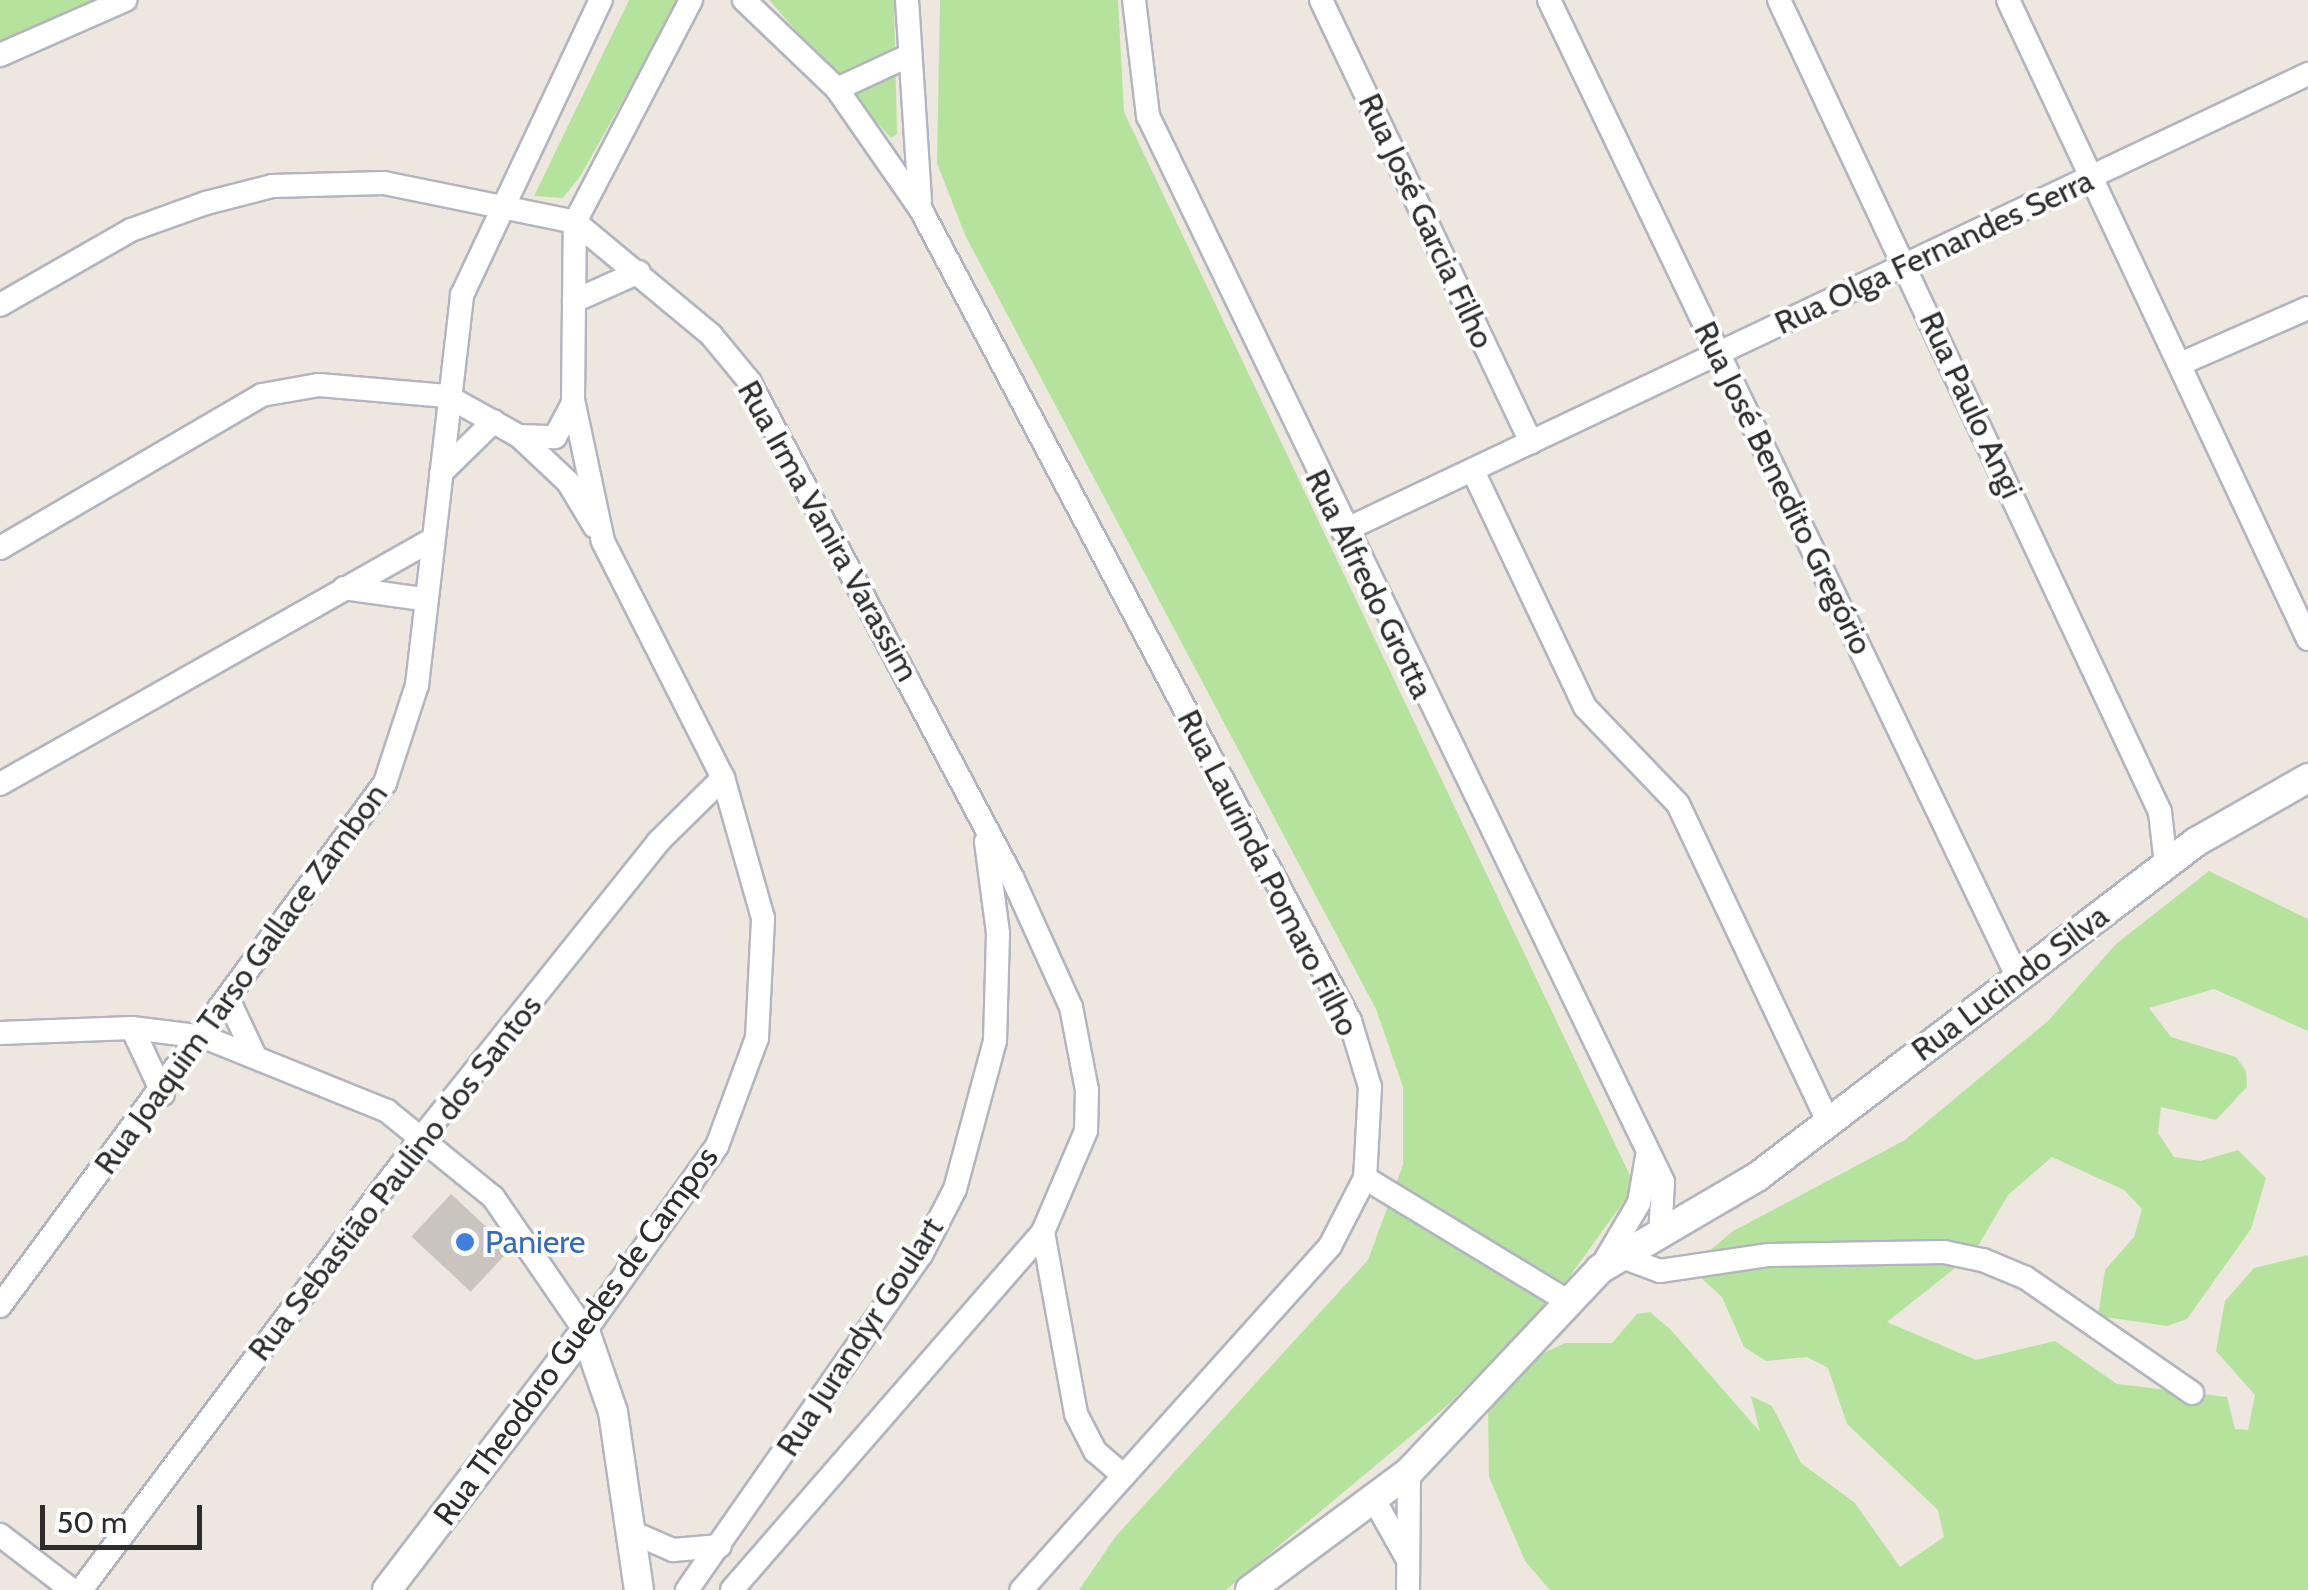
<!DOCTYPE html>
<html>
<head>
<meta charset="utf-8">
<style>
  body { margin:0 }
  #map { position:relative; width:2308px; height:1590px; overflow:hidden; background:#eee7df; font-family:Cabin,sans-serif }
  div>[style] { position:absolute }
  .green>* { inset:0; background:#b5e39d }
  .building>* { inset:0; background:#c9c4be; transform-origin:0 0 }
  .roads { filter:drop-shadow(2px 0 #b2b5bf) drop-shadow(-2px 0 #b2b5bf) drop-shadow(0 2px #b2b5bf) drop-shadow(0 -2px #b2b5bf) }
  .minor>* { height:22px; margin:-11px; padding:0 11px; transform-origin:11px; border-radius:11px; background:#fff }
  .tertiary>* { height:28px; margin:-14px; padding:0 14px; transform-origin:14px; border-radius:14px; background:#fff }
  .dots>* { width:28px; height:28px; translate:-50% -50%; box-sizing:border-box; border:5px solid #fff; border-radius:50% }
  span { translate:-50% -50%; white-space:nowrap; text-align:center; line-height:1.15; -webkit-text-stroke:8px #fff; paint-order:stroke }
  .street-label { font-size:32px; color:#2c2c2c }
  .shop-label { font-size:32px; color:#366cbe }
  .left { translate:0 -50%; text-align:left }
  .scale { position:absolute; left:40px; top:1505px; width:162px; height:45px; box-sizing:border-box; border:5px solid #2c2c2c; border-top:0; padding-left:12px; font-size:30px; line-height:35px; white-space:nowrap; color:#2c2c2c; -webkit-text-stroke:8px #fff; paint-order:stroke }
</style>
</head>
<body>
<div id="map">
  <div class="green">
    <i style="clip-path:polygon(0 0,125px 0,0 55px)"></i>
    <i style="clip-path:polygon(629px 0,679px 0,581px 175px,563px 198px,534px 196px)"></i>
    <i style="clip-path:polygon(769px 0,894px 0,897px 134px,891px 138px)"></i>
    <i style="clip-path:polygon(940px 0,1118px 0,1124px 112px,1635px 1186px,1557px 1294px,1447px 1406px,1226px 1590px,1079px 1590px,1116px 1536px,1368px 1260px,1403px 1165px,1403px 1087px,1376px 1009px,965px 235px,937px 163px)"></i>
    <i style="clip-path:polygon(2209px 871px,2308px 919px,2308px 1031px,2214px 989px,2149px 1008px,2171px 1037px,2236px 1057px,2246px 1071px,2247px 1087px,2216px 1120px,2161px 1107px,2158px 1133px,2174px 1157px,2201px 1161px,2238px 1150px,2266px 1178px,2251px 1229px,2187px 1319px,2167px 1326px,2098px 1316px,2105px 1270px,2134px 1237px,2142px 1209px,2124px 1190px,2052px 1157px,2008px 1195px,1974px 1253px,1887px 1322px,1976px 1360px,2055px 1341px,2117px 1384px,2227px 1397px,2235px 1429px,2248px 1430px,2255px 1395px,2216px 1351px,2225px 1301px,2254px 1268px,2308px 1255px,2308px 1590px,1550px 1590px,1525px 1561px,1489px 1477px,1488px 1406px,1527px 1361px,1565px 1343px,1612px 1343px,1637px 1314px,1650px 1312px,1671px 1330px,1760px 1432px,1751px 1396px,1772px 1406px,1801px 1463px,1855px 1503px,1900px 1567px,1944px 1537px,1938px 1510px,1847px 1424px,1828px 1368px,1807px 1357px,1766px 1361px,1744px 1347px,1722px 1297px,1698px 1275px,1703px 1256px,1733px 1231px,1905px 1140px,2048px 1021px,2116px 944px)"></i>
  </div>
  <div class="building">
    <i style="left:451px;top:1194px;width:81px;height:58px;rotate:43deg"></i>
  </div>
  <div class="roads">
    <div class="minor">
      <i style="left:744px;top:0;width:129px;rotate:43.7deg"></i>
      <i style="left:837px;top:89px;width:147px;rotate:55.2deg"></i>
      <i style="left:921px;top:210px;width:917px;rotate:62.12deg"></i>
      <i style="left:1350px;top:1021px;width:69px;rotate:73.1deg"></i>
      <i style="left:1370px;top:1087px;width:91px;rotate:93.1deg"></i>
      <i style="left:1365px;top:1178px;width:76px;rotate:117.2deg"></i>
      <i style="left:1330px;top:1246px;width:462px;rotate:131.9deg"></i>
      <i style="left:907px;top:0;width:201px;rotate:86.3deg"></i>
      <i style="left:1134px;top:0;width:117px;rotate:83.1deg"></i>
      <i style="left:1148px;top:116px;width:1184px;rotate:64.21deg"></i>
      <i style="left:1663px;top:1182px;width:55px;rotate:93.1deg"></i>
      <i style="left:1321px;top:0;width:490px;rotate:64.6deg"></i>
      <i style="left:1549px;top:0;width:1082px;rotate:64.38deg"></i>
      <i style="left:1779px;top:0;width:897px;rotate:64.86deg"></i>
      <i style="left:2160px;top:812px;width:53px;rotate:83.5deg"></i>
      <i style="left:2008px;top:0;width:706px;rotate:64.85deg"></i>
      <i style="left:0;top:55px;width:137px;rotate:-23.7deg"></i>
      <i style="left:837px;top:89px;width:76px;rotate:-24.9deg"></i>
      <i style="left:574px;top:301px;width:71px;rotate:-24deg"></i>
      <i style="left:0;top:305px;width:151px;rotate:-29.8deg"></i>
      <i style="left:131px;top:230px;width:80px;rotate:-19.8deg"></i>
      <i style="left:206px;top:203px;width:68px;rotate:-14.4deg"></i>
      <i style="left:272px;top:186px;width:112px;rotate:-1.5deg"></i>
      <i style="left:384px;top:183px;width:195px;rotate:11.5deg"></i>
      <i style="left:575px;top:222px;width:177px;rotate:39.7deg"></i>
      <i style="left:711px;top:335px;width:60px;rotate:50.4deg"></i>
      <i style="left:749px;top:381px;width:561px;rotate:62.07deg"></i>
      <i style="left:1012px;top:877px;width:143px;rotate:65.6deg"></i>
      <i style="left:1071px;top:1007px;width:85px;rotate:79.1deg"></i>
      <i style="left:1087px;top:1090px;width:41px;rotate:91.4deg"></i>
      <i style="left:1086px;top:1131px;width:110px;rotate:113.1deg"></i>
      <i style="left:1043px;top:1232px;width:474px;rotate:131deg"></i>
      <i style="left:2180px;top:364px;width:140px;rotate:-23.6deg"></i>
      <i style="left:519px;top:436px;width:36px;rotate:2deg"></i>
      <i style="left:555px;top:437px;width:38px;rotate:-62deg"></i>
      <i style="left:1473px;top:471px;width:261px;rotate:64.6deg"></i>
      <i style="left:1585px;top:707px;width:134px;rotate:46.2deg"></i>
      <i style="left:1678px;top:804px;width:352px;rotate:64.7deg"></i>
      <i style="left:441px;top:473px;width:74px;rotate:-44.5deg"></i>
      <i style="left:1343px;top:531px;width:1068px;rotate:-25.34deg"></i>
      <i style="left:0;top:548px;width:303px;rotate:-30.3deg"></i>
      <i style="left:262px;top:395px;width:58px;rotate:-10deg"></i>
      <i style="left:319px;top:385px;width:128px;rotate:4.9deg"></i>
      <i style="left:447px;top:396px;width:82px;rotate:29.1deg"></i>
      <i style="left:519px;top:436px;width:67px;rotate:43.2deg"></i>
      <i style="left:568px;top:482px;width:52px;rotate:59deg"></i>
      <i style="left:344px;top:588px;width:79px;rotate:8deg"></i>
      <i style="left:0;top:784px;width:491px;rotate:-29.5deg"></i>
      <i style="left:229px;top:1001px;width:59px;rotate:64.7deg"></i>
      <i style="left:132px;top:1028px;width:73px;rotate:64.8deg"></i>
      <i style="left:0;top:1033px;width:132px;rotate:-2.2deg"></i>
      <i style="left:132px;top:1028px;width:73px;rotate:7.1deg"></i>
      <i style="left:204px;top:1037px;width:197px;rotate:22deg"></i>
      <i style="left:387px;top:1111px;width:136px;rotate:39.1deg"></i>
      <i style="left:493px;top:1197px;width:163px;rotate:55.5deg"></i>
      <i style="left:585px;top:1331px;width:227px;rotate:-54.5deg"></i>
      <i style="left:717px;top:1146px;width:115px;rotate:-69.7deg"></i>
      <i style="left:757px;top:1038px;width:120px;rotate:-87.1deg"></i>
      <i style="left:763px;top:918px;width:146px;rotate:-105.9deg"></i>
      <i style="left:723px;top:778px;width:266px;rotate:-116.9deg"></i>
      <i style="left:603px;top:541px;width:144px;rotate:-102deg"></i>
      <i style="left:573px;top:400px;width:178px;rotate:-89.4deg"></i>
      <i style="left:575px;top:222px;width:250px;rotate:-62.4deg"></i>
      <i style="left:1365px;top:1178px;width:239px;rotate:31.3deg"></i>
      <i style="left:1043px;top:1232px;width:185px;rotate:79.7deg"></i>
      <i style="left:1076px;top:1414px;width:42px;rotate:62.8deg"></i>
      <i style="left:1095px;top:1451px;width:37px;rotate:41deg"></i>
      <i style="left:1622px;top:1257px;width:40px;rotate:20.2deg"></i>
      <i style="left:1660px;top:1271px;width:110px;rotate:-8.4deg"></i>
      <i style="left:1769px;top:1255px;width:175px;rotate:-1deg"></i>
      <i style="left:1944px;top:1252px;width:40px;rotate:12deg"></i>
      <i style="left:1983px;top:1260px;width:47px;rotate:22.7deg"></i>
      <i style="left:2026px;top:1278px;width:202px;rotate:34.7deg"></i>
      <i style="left:1600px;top:1269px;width:77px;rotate:-59.4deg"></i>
      <i style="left:1639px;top:1203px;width:48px;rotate:-80.3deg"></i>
      <i style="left:0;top:1306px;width:649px;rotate:-53.64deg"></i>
      <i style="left:385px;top:783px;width:103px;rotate:-71.9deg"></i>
      <i style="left:417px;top:685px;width:393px;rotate:-83.4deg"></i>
      <i style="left:462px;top:295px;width:326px;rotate:-64.8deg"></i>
      <i style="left:1372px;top:1496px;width:71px;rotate:60.6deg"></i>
      <i style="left:634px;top:1533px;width:43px;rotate:23.6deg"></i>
      <i style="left:673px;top:1550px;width:47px;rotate:-4.9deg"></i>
      <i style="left:0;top:1535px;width:91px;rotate:37.4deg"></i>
      <i style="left:81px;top:1590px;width:567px;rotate:-53.03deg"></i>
      <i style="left:422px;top:1137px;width:378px;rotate:-51.3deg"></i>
      <i style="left:658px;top:842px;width:91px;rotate:-44.6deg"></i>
      <i style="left:687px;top:1590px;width:409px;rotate:-55.1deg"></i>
      <i style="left:921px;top:1255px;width:74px;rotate:-62.7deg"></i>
      <i style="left:955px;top:1189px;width:153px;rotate:-74.9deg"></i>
      <i style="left:995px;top:1041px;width:108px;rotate:-88.4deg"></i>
      <i style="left:998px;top:933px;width:92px;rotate:-97.5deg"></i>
      <i style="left:1408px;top:1590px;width:118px;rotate:-89.5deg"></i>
    </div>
    <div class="tertiary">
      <i style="left:585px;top:1331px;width:86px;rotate:70.9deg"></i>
      <i style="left:613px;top:1412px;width:180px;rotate:81.7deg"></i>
      <i style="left:387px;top:1590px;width:326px;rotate:-52.6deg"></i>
      <i style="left:1250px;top:1590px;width:198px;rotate:-36.6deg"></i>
      <i style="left:1409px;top:1472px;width:279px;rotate:-46.7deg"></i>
      <i style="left:1600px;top:1269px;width:182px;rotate:-30.4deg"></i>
      <i style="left:1757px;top:1177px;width:552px;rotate:-37.35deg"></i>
      <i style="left:2196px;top:842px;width:129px;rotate:-29.7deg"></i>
    </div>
  </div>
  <div class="dots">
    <i style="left:465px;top:1242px;background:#3f7fe0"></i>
  </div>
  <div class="street-label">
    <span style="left:1426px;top:221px;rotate:65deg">Rua José Garcia Filho</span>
    <span style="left:1934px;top:252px;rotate:-25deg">Rua Olga Fernandes Serra</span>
    <span style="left:1971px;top:405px;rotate:65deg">Rua Paulo Angi</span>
    <span style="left:1783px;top:488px;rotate:64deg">Rua José Benedito Gregório</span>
    <span style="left:828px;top:531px;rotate:61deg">Rua Irma Vanira Varassim</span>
    <span style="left:1369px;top:584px;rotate:64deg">Rua Alfredo Grotta</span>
    <span style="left:1268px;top:873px;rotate:63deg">Rua Laurinda Pomaro Filho</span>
    <span style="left:241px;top:979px;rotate:-54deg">Rua Joaquim Tarso Gallace Zambon</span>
    <span style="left:2010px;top:983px;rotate:-37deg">Rua Lucindo Silva</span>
    <span style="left:395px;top:1178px;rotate:-52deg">Rua Sebastião Paulino dos Santos</span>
    <span style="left:576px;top:1336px;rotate:-54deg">Rua Theodoro Guedes de Campos</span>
    <span style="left:860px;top:1337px;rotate:-57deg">Rua Jurandyr Goulart</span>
  </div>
  <div class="shop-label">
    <span class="left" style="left:485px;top:1242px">Paniere</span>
  </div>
  <div class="scale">50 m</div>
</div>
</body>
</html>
